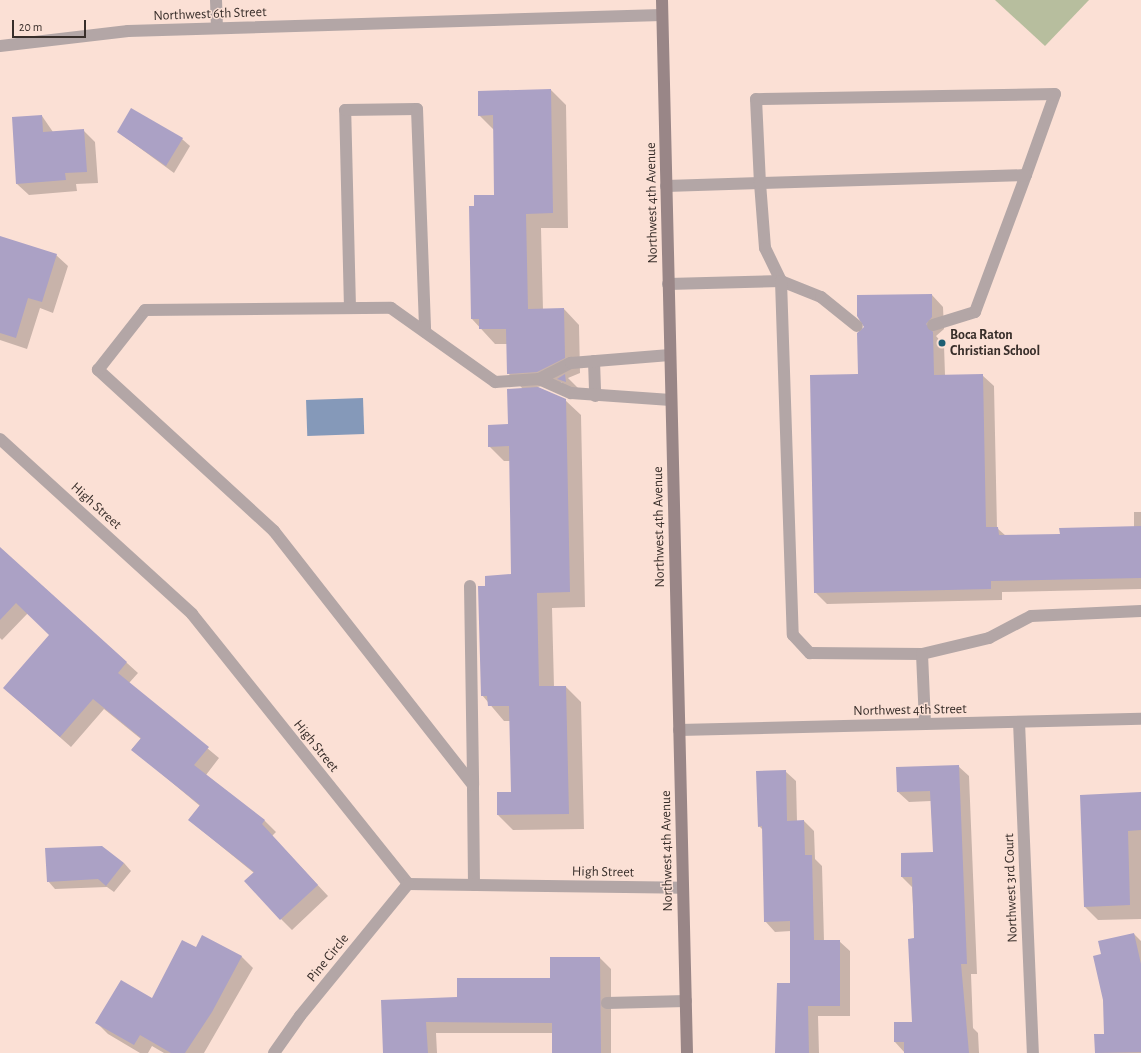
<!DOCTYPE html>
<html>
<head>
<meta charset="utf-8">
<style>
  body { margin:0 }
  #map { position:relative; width:1141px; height:1053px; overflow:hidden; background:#fbe0d5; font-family:"Alegreya Sans",sans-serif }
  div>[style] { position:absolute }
  .green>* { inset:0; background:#b7be9e }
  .water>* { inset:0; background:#8599b9; transform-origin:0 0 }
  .shadow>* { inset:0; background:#0003 }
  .building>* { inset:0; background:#aba1c5 }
  .lane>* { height:12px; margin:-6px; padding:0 6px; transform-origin:6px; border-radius:6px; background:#b3a6a6 }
  .street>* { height:12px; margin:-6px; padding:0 6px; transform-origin:6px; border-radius:6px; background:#b3a6a6 }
  .secondary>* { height:12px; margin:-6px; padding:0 6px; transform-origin:6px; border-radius:6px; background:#998687 }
  .dots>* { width:11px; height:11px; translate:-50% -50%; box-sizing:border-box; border:2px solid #fbe0d5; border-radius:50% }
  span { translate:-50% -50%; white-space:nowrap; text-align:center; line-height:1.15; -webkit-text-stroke:3px #fbe0d5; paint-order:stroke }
  .street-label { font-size:14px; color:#382e2a }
  .poi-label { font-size:14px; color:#382e2a; font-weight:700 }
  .left { translate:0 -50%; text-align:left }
  .scale { position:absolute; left:12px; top:20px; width:74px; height:18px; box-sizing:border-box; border:2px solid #382e2a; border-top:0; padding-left:5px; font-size:12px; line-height:14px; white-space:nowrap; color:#382e2a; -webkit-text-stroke:3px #fbe0d5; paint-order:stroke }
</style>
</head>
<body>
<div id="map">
  <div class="green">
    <i style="clip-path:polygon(995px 0,1089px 0,1045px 46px)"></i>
  </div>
  <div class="water">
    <i style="left:363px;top:398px;width:36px;height:57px;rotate:88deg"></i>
  </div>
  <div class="shadow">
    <i style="clip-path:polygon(551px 90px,566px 105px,568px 228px,541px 228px,543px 310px,564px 309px,579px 325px,580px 373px,568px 378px,580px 390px,573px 393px,561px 382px,537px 387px,565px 400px,581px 415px,585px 607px,552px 608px,554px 687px,566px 687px,581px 702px,584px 829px,513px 830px,498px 815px,498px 793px,512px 793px,510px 721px,504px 721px,482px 695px,486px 587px,512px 575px,510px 461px,504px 461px,489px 446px,509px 425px,523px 389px,508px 373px,508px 344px,495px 344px,472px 319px,475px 207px,495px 196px,494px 130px,479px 115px)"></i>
    <i style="clip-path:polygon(42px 116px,53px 132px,83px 130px,95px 142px,98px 183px,76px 184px,77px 191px,29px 195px,17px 184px)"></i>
    <i style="clip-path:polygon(118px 132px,182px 139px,190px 146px,174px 173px)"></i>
    <i style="clip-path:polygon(0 237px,56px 255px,68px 266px,53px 313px,40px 308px,27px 349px,0 340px)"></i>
    <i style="clip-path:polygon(932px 295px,943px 307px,944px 329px,936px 336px,944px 345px,945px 375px,982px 375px,994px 386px,997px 528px,1006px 536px,1061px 535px,1134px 527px,1134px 512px,1141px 512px,1141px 589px,1002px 592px,1002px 600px,827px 604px,815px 592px,859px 375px)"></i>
    <i style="clip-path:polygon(0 548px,138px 673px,129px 683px,219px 758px,206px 775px,265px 821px,276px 832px,272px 836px,328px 896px,292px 930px,281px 919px,254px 873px,189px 820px,200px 806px,132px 749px,141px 739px,104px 709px,71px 747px,4px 688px,50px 635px,28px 613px,2px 640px,0 638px)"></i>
    <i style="clip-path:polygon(958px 766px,969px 776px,977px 974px,971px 974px,973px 1028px,978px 1033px,979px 1053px,905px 1053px,895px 1042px,913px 1023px,915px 939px,912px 887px,902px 877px,902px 854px,934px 853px,931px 801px,909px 802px,898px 792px)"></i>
    <i style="clip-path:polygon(785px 771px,796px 781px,797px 821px,804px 821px,814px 831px,815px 859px,822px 866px,824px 941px,839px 941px,850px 951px,850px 1016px,818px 1016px,819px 1053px,776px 1053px,791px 984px,791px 931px,775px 932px,765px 921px,763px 830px,759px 826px)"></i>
    <i style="clip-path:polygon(1141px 793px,1141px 919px,1098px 920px,1085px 907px)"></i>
    <i style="clip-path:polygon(124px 863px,131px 871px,114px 892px,107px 887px,55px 889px,48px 881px)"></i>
    <i style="clip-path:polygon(1134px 934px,1141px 941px,1141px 1053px,1096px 1053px,1095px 1035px,1105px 1035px,1102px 955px)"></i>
    <i style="clip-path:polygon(196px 949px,241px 956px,253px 968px,204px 1053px,164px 1053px,152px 1046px,148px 1053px,140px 1053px,108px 1034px,96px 1022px,152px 1000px)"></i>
    <i style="clip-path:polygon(600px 958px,611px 969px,611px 1053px,553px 1053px,553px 1033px,436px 1033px,437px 1053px,384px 1053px,458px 998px,551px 979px)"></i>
  </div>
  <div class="building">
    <i style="clip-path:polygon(551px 89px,553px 213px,526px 214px,528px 309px,564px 308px,565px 358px,537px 372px,507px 374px,506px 329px,479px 329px,479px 319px,471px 319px,469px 206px,474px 206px,474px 195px,494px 195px,493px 115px,478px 116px,478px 91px)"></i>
    <i style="clip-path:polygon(131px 108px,183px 138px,166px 166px,117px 132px)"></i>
    <i style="clip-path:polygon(42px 115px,43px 132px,84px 129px,87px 172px,65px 173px,66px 180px,16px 184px,12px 117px)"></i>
    <i style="clip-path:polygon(0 236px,57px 254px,42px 302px,28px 298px,16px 338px,0 333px)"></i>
    <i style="clip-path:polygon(932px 294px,932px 317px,926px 324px,933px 332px,934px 375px,983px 374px,986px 527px,998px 527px,999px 535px,1060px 534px,1059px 528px,1141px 526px,1141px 578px,991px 581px,991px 589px,814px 593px,810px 375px,858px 374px,857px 333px,864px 327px,857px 316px,857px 295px)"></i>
    <i style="clip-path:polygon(565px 374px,566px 382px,557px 379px)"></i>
    <i style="clip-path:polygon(538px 387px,566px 399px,570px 592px,537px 593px,539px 686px,566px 686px,569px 814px,497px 815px,497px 792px,511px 792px,509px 706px,488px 706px,487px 696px,481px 696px,478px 586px,485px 586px,485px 576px,511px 574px,509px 446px,488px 447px,488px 425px,508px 424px,507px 389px)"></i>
    <i style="clip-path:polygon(0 547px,127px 662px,118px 673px,209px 747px,194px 765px,265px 820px,262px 824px,318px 885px,280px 920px,244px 881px,254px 872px,188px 820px,200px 805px,131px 750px,141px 738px,93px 699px,60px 737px,3px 688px,49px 635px,16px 603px,0 620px)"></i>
    <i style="clip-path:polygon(959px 765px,967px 964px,961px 964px,969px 1053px,904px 1053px,904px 1042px,894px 1042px,894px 1022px,912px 1022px,908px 939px,914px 938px,912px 877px,901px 877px,901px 853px,933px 852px,930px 791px,897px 792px,896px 767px)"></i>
    <i style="clip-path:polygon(786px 770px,787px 821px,804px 820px,805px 855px,812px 855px,814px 940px,840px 940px,840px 1006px,808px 1006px,809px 1053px,775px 1053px,777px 983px,790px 983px,790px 921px,764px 922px,762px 826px,758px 827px,756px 771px)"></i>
    <i style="clip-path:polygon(1141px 792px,1141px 830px,1128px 831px,1130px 905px,1084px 907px,1080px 795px)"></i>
    <i style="clip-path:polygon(102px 846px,124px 863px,106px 886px,98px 879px,47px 882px,45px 848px)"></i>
    <i style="clip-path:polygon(1134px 933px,1141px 964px,1141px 1052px,1095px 1053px,1094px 1034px,1104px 1034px,1103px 1000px,1093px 956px,1101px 954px,1098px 941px)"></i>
    <i style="clip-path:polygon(202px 935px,242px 956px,212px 1012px,185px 1053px,171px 1053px,140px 1035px,134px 1045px,95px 1023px,121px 980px,152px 998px,182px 940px,196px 947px)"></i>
    <i style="clip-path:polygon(550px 957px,600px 957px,601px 1053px,552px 1053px,552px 1023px,426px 1022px,428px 1053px,383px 1053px,381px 1000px,457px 997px,457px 978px,550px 978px)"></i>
  </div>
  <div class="lane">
    <i style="left:216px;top:0;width:28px;rotate:88deg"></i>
    <i style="left:666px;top:186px;width:94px;rotate:-1.8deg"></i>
    <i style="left:760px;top:183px;width:65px;rotate:85.6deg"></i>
    <i style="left:765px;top:248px;width:37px;rotate:64deg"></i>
    <i style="left:781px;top:281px;width:43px;rotate:21.8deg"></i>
    <i style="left:821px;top:297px;width:46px;rotate:38.9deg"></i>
    <i style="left:668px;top:284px;width:113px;rotate:-1.5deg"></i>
    <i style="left:781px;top:281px;width:354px;rotate:88.1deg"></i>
    <i style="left:793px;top:635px;width:25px;rotate:47deg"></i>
    <i style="left:810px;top:653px;width:112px;rotate:0.5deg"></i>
    <i style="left:922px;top:654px;width:70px;rotate:87.5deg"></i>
    <i style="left:350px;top:308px;width:198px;rotate:-91.4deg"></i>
    <i style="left:345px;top:110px;width:72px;rotate:-0.8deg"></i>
    <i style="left:417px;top:109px;width:223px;rotate:87.9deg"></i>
    <i style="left:933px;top:325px;width:44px;rotate:-17.2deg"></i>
    <i style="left:975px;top:312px;width:146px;rotate:-69.6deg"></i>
    <i style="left:1026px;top:175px;width:86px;rotate:-70.3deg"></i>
    <i style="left:1055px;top:94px;width:299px;rotate:179deg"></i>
    <i style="left:756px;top:99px;width:84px;rotate:87.3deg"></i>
    <i style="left:760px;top:183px;width:266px;rotate:-1.7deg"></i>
    <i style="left:594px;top:361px;width:35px;rotate:88deg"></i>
    <i style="left:539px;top:379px;width:35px;rotate:24deg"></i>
    <i style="left:571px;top:393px;width:100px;rotate:4deg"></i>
    <i style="left:470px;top:586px;width:199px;rotate:89.1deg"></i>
    <i style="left:922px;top:654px;width:69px;rotate:-13.4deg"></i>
    <i style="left:989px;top:638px;width:47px;rotate:-27.6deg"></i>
    <i style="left:1031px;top:616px;width:110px;rotate:-2.6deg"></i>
    <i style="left:474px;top:885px;width:100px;rotate:-90.6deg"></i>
    <i style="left:473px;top:785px;width:323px;rotate:-128.1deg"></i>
    <i style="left:274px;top:531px;width:239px;rotate:-137.5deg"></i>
    <i style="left:98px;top:370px;width:76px;rotate:-51.9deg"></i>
    <i style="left:145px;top:310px;width:246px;rotate:-0.5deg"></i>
    <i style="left:391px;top:308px;width:128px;rotate:35.4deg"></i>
    <i style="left:495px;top:382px;width:44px;rotate:-3.9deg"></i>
    <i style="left:539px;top:379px;width:36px;rotate:-27deg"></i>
    <i style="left:571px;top:363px;width:99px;rotate:-4.6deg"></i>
    <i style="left:607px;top:1003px;width:79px;rotate:-1.5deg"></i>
  </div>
  <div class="street">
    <i style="left:0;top:46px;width:129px;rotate:-6.7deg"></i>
    <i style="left:128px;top:31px;width:534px;rotate:-1.72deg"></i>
    <i style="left:0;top:439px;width:260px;rotate:42.3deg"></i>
    <i style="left:192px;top:614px;width:346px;rotate:51.3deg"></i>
    <i style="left:408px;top:884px;width:275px;rotate:0.8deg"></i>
    <i style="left:1019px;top:722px;width:331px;rotate:87.6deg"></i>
    <i style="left:679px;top:730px;width:462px;rotate:-1.4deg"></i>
    <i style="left:274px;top:1053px;width:45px;rotate:-54.9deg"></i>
    <i style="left:300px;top:1016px;width:171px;rotate:-50.7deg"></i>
  </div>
  <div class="secondary">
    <i style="left:662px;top:0;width:1053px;rotate:88.64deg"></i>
  </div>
  <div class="dots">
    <i style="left:942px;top:343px;background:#1d5e73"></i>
  </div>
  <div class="street-label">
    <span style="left:210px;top:14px;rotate:-2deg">Northwest 6th Street</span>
    <span style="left:652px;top:203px;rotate:-91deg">Northwest 4th Avenue</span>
    <span style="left:96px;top:506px;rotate:42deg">High Street</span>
    <span style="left:659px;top:527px;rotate:-91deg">Northwest 4th Avenue</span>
    <span style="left:910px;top:710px;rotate:-1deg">Northwest 4th Street</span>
    <span style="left:316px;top:746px;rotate:51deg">High Street</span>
    <span style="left:667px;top:851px;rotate:-91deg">Northwest 4th Avenue</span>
    <span style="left:603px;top:872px;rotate:1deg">High Street</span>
    <span style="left:1011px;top:888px;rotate:-92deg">Northwest 3rd Court</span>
    <span style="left:328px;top:958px;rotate:-51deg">Pine Circle</span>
  </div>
  <div class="poi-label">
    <span class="left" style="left:950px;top:343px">Boca Raton<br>Christian School</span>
  </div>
  <div class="scale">20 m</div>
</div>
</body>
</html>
